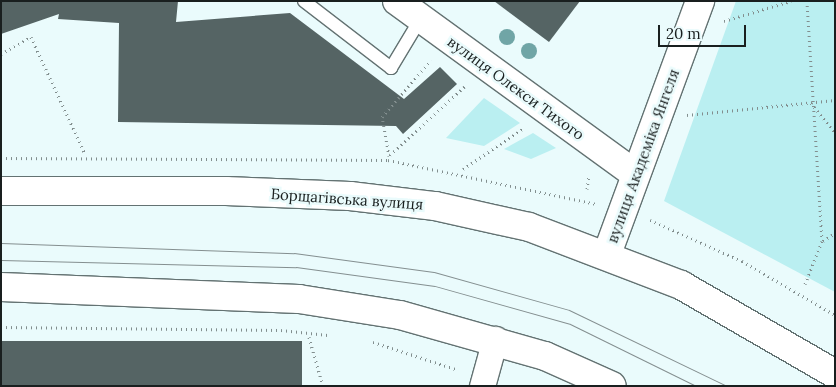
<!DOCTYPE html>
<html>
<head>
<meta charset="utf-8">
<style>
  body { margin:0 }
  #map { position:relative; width:836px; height:387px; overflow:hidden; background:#eafbfc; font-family:Lora,serif }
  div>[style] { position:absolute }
  .green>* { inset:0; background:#baeff1 }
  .building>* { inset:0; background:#556464; transform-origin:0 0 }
  .path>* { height:3px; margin-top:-1.5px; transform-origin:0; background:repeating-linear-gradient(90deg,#828e8e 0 1px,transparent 0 5px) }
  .roads { filter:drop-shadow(1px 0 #637272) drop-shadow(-1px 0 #637272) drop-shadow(0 1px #637272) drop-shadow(0 -1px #637272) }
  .lane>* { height:12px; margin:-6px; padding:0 6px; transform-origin:6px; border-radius:6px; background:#fff }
  .street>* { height:25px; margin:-12.5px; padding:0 12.5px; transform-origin:12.5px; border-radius:12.5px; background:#fff }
  .secondary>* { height:28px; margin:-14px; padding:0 14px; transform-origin:14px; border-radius:14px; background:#fff }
  .primary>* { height:28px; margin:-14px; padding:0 14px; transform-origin:14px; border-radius:14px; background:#fff }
  .tram>* { height:1px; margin:-0.5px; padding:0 0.5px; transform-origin:0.5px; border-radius:0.5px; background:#848f90 }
  .trees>* { width:16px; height:16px; margin:-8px; border-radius:50%; background:#70a5a6 }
  span { translate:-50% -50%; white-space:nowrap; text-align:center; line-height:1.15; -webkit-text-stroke:5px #eafbfc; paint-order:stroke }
  .street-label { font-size:15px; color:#191f1f }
  .frame { position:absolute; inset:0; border:2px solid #191f1f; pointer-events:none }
  .scale { position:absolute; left:658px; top:25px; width:88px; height:22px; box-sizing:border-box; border:2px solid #191f1f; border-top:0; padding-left:6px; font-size:15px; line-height:18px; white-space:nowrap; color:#191f1f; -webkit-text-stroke:4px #eafbfc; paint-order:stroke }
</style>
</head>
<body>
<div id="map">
  <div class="green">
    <i style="clip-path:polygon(736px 1px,835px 1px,835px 292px,664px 201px)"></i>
    <i style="clip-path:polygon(484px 98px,520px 123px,484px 146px,446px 138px)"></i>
    <i style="clip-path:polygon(533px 133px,556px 148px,531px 159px,504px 149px)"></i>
  </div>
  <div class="building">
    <i style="clip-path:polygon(1px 1px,178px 1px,176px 22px,290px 13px,404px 99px,440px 67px,457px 84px,403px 134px,396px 126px,118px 122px,119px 23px,58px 19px,59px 14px,1px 34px)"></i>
    <i style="clip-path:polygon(494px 1px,580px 1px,549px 42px)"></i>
    <i style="left:1px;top:341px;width:301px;height:45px"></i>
  </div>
  <div class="path">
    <i style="left:724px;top:21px;width:70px;rotate:-16.6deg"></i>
    <i style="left:1px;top:54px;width:34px;rotate:-30deg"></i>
    <i style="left:31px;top:37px;width:129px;rotate:65.2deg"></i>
    <i style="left:811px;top:103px;width:38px;rotate:51deg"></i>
    <i style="left:687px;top:115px;width:149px;rotate:-5.8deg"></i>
    <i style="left:390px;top:155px;width:103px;rotate:-42.6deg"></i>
    <i style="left:389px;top:156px;width:40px;rotate:-100deg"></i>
    <i style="left:382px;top:117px;width:75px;rotate:-49.3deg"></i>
    <i style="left:1px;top:158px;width:387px;rotate:0.3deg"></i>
    <i style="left:388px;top:160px;width:213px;rotate:11.9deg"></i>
    <i style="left:463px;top:169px;width:73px;rotate:-33.9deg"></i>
    <i style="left:587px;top:189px;width:14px;rotate:-82deg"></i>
    <i style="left:650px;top:220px;width:101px;rotate:24deg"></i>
    <i style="left:742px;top:261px;width:108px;rotate:30.1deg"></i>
    <i style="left:823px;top:241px;width:14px;rotate:-34deg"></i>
    <i style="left:805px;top:284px;width:46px;rotate:-68.4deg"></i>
    <i style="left:822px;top:241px;width:240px;rotate:-93.6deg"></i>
    <i style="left:1px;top:327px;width:280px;rotate:0.6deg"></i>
    <i style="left:281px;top:330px;width:47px;rotate:6.1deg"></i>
    <i style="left:309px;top:337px;width:51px;rotate:74.1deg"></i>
    <i style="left:373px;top:342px;width:89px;rotate:18.2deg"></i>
  </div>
  <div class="roads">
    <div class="lane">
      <i style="left:304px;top:1px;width:110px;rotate:37.6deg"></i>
      <i style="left:391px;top:68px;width:58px;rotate:-59deg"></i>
    </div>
    <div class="street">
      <i style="left:482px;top:386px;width:49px;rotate:-74.5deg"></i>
    </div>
    <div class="secondary">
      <i style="left:397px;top:1px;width:294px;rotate:36deg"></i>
      <i style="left:607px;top:254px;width:270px;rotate:-69.8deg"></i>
    </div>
    <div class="primary">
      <i style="left:1px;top:191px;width:225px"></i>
      <i style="left:226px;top:191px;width:124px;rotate:2.3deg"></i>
      <i style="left:350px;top:196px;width:86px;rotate:6.7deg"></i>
      <i style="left:435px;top:206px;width:96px;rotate:12.6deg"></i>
      <i style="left:529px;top:227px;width:163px;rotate:20.9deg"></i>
      <i style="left:681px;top:285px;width:178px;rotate:30deg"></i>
      <i style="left:1px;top:287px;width:298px;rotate:2.3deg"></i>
      <i style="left:299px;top:299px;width:102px;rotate:9deg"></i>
      <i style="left:400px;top:315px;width:151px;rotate:15.8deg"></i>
      <i style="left:545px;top:356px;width:73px;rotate:24.1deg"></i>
    </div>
  </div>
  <div class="tram">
    <i style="left:1px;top:243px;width:293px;rotate:2deg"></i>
    <i style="left:294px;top:253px;width:141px;rotate:7.7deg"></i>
    <i style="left:434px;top:272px;width:140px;rotate:15.7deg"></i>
    <i style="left:569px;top:310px;width:175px;rotate:25.7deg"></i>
    <i style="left:1px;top:260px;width:295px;rotate:1.4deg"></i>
    <i style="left:296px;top:267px;width:140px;rotate:7.8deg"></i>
    <i style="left:435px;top:286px;width:140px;rotate:15.7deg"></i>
    <i style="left:570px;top:324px;width:140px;rotate:26.2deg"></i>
  </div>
  <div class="trees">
    <i style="left:507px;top:37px"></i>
    <i style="left:529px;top:51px"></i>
  </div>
  <div class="street-label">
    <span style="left:516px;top:88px;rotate:36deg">вулиця Олекси Тихого</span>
    <span style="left:643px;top:156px;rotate:-70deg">вулиця Академіка Янгеля</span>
    <span style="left:347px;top:199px;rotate:4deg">Борщагівська вулиця</span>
  </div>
  <div class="frame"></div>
  <div class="scale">20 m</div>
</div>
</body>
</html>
